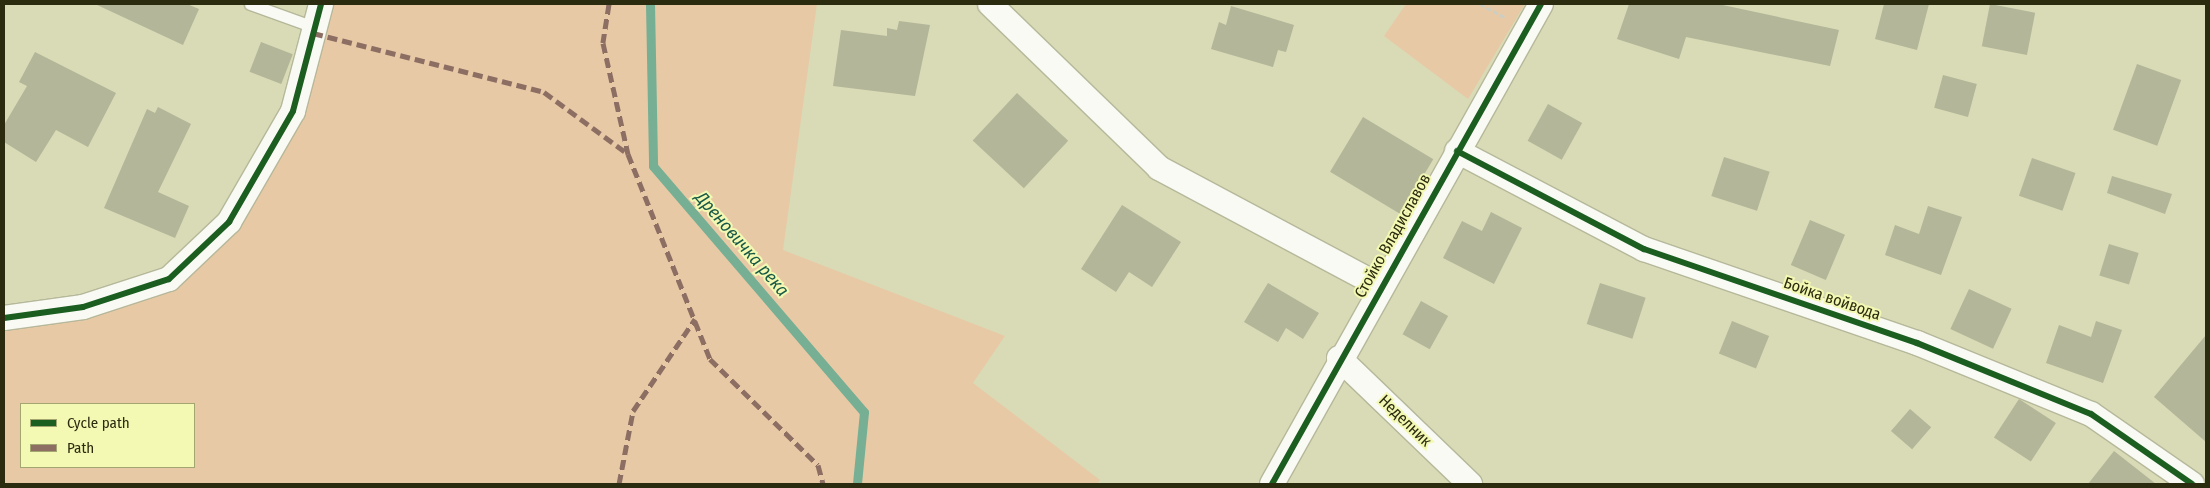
<!DOCTYPE html>
<html>
<head>
<meta charset="utf-8">
<style>
  body { margin:0 }
  #map { position:relative; width:2210px; height:488px; overflow:hidden; background:#d8dbb5; font-family:"Fira Sans Condensed",sans-serif }
  div>[style] { position:absolute }
  .green>* { inset:0; background:#e8c9a6 }
  .stream>* { height:9px; margin:-4.5px; padding:0 4.5px; transform-origin:4.5px; border-radius:4.5px; background:#76af93 }
  .building>* { inset:0; background:#b3b698; transform-origin:0 0 }
  .path>* { height:3px; margin-top:-1.5px; transform-origin:0; background:repeating-linear-gradient(90deg,#cdcec2 0 5px,transparent 0 7.5px) }
  .roads { filter:drop-shadow(1px 0 #b6b89a) drop-shadow(-1px 0 #b6b89a) drop-shadow(0 1px #b6b89a) drop-shadow(0 -1px #b6b89a) }
  .service>* { height:11px; margin:-5.5px; padding:0 5.5px; transform-origin:5.5px; border-radius:5.5px; background:#f9faf4 }
  .minor>* { height:24px; margin:-12px; padding:0 12px; transform-origin:12px; border-radius:12px; background:#f9faf4 }
  .quiet>* { height:5px; margin-top:-2.5px; transform-origin:0; background:repeating-linear-gradient(90deg,#8d6e63 0 10px,transparent 0 15px) }
  .cycleway>* { height:6px; margin:-3px; padding:0 3px; transform-origin:3px; border-radius:3px; background:#1b5e20 }
  span { translate:-50% -50%; white-space:nowrap; text-align:center; line-height:1.15; -webkit-text-stroke:4px #f3f8b2; paint-order:stroke }
  .street-label { font-size:16px; color:#2a2b0f }
  .water-label { font-size:18px; color:#175847; font-style:italic }
  .frame { position:absolute; inset:0; border:5px solid #2a2b0f; pointer-events:none }
  .legend { position:absolute; left:20px; top:403px; width:175px; height:65px; box-sizing:border-box; background:#f3f8b2; border:1px solid #a3a671; margin:0; padding:6px 9px; list-style:none; font-size:15px; color:#2a2b0f }
  .legend li { display:flex; align-items:center; gap:10px; height:25px }
  .legend b { width:25px; border:1px solid #a3a671 }
</style>
</head>
<body>
<div id="map">
  <div class="green">
    <i style="clip-path:polygon(evenodd,321px 4px,817px 4px,783px 250px,1005px 336px,973px 383px,1100px 480px,1097px 484px,4px 484px,4px 318px,169px 279px,229px 222px,293px 111px,321px 4px,21px 404px,194px 404px,194px 467px,21px 467px,21px 404px)"></i>
    <i style="clip-path:polygon(1406px 4px,1525px 4px,1468px 99px,1384px 36px)"></i>
  </div>
  <div class="stream">
    <i style="left:650px;top:4px;width:162px;rotate:88.9deg"></i>
    <i style="left:653px;top:166px;width:324px;rotate:49.4deg"></i>
    <i style="left:864px;top:412px;width:72px;rotate:95.6deg"></i>
  </div>
  <div class="building">
    <i style="clip-path:polygon(95px 4px,187px 4px,199px 9px,183px 45px)"></i>
    <i style="clip-path:polygon(1629px 4px,1718px 4px,1839px 30px,1830px 66px,1686px 37px,1679px 59px,1617px 39px)"></i>
    <i style="clip-path:polygon(1884px 4px,1929px 4px,1917px 50px,1875px 39px)"></i>
    <i style="left:1990px;top:4px;width:46px;height:43px;rotate:11deg"></i>
    <i style="clip-path:polygon(1231px 6px,1294px 25px,1286px 52px,1278px 50px,1273px 67px,1211px 49px,1219px 22px,1226px 25px)"></i>
    <i style="clip-path:polygon(899px 21px,930px 25px,915px 96px,833px 86px,841px 30px,887px 36px,887px 28px,897px 30px)"></i>
    <i style="left:261px;top:42px;width:34px;height:32px;rotate:21deg"></i>
    <i style="clip-path:polygon(35px 52px,116px 93px,88px 147px,56px 130px,36px 162px,4px 142px,4px 125px,27px 86px,19px 82px)"></i>
    <i style="left:2137px;top:64px;width:47px;height:70px;rotate:20deg"></i>
    <i style="left:1943px;top:75px;width:35px;height:34px;rotate:15deg"></i>
    <i style="left:1017px;top:93px;width:70px;height:65px;rotate:43deg"></i>
    <i style="left:1548px;top:104px;width:39px;height:42px;rotate:29deg"></i>
    <i style="clip-path:polygon(158px 107px,191px 124px,158px 192px,189px 206px,175px 238px,104px 208px,147px 109px,155px 113px)"></i>
    <i style="left:1363px;top:117px;width:82px;height:64px;rotate:31deg"></i>
    <i style="left:1724px;top:157px;width:48px;height:41px;rotate:18deg"></i>
    <i style="left:2032px;top:158px;width:46px;height:40px;rotate:19deg"></i>
    <i style="clip-path:polygon(2112px 176px,2172px 194px,2165px 214px,2107px 193px)"></i>
    <i style="clip-path:polygon(1122px 205px,1181px 242px,1152px 287px,1129px 272px,1116px 292px,1081px 269px)"></i>
    <i style="clip-path:polygon(1928px 206px,1962px 217px,1941px 275px,1885px 255px,1895px 225px,1919px 234px)"></i>
    <i style="clip-path:polygon(1491px 212px,1522px 228px,1494px 284px,1443px 258px,1462px 221px,1482px 231px)"></i>
    <i style="left:1810px;top:220px;width:38px;height:49px;rotate:23deg"></i>
    <i style="left:2109px;top:244px;width:31px;height:33px;rotate:17deg"></i>
    <i style="clip-path:polygon(1268px 283px,1319px 313px,1303px 339px,1286px 328px,1278px 342px,1244px 322px)"></i>
    <i style="left:1600px;top:283px;width:48px;height:43px;rotate:18deg"></i>
    <i style="left:1969px;top:289px;width:47px;height:44px;rotate:25deg"></i>
    <i style="left:1421px;top:301px;width:31px;height:38px;rotate:29deg"></i>
    <i style="left:1732px;top:321px;width:40px;height:35px;rotate:22deg"></i>
    <i style="clip-path:polygon(2096px 321px,2122px 330px,2103px 383px,2046px 363px,2059px 325px,2091px 337px)"></i>
    <i style="clip-path:polygon(2206px 335px,2206px 442px,2154px 397px)"></i>
    <i style="left:2019px;top:399px;width:44px;height:46px;rotate:33deg"></i>
    <i style="left:1910px;top:409px;width:28px;height:29px;rotate:41deg"></i>
    <i style="clip-path:polygon(2114px 451px,2156px 484px,2088px 484px)"></i>
  </div>
  <div class="path">
    <i style="left:1480px;top:4px;width:30px;rotate:28deg"></i>
  </div>
  <div class="roads">
    <div class="service">
      <i style="left:250px;top:4px;width:68px;rotate:19.8deg"></i>
    </div>
    <div class="minor">
      <i style="left:990px;top:4px;width:235px;rotate:44.1deg"></i>
      <i style="left:1159px;top:168px;width:251px;rotate:28.1deg"></i>
      <i style="left:1457px;top:151px;width:211px;rotate:27.7deg"></i>
      <i style="left:1644px;top:249px;width:289px;rotate:19deg"></i>
      <i style="left:1917px;top:343px;width:188px;rotate:22.2deg"></i>
      <i style="left:2091px;top:414px;width:123px;rotate:34.7deg"></i>
      <i style="left:4px;top:318px;width:80px;rotate:-7.9deg"></i>
      <i style="left:83px;top:307px;width:90px;rotate:-18deg"></i>
      <i style="left:169px;top:279px;width:83px;rotate:-43.5deg"></i>
      <i style="left:229px;top:222px;width:128px;rotate:-60deg"></i>
      <i style="left:293px;top:111px;width:111px;rotate:-75.3deg"></i>
      <i style="left:1339px;top:358px;width:182px;rotate:43.9deg"></i>
      <i style="left:1272px;top:484px;width:550px;rotate:-60.73deg"></i>
    </div>
  </div>
  <div class="quiet">
    <i style="left:609px;top:4px;width:39px;rotate:99deg"></i>
    <i style="left:603px;top:43px;width:114px;rotate:77.3deg"></i>
    <i style="left:313px;top:33px;width:238px;rotate:14.3deg"></i>
    <i style="left:544px;top:92px;width:104px;rotate:36.4deg"></i>
    <i style="left:628px;top:154px;width:221px;rotate:68.2deg"></i>
    <i style="left:710px;top:359px;width:151px;rotate:44.5deg"></i>
    <i style="left:818px;top:465px;width:20px;rotate:75deg"></i>
    <i style="left:619px;top:484px;width:74px;rotate:-79.1deg"></i>
    <i style="left:633px;top:411px;width:111px;rotate:-56deg"></i>
  </div>
  <div class="cycleway">
    <i style="left:1457px;top:151px;width:211px;rotate:27.7deg"></i>
    <i style="left:1644px;top:249px;width:289px;rotate:19deg"></i>
    <i style="left:1917px;top:343px;width:188px;rotate:22.2deg"></i>
    <i style="left:2091px;top:414px;width:123px;rotate:34.7deg"></i>
    <i style="left:4px;top:318px;width:80px;rotate:-7.9deg"></i>
    <i style="left:83px;top:307px;width:90px;rotate:-18deg"></i>
    <i style="left:169px;top:279px;width:83px;rotate:-43.5deg"></i>
    <i style="left:229px;top:222px;width:128px;rotate:-60deg"></i>
    <i style="left:293px;top:111px;width:111px;rotate:-75.3deg"></i>
    <i style="left:1272px;top:484px;width:550px;rotate:-60.73deg"></i>
  </div>
  <div class="street-label">
    <span style="left:1393px;top:236px;rotate:-61deg">Стойко Владиславов</span>
    <span style="left:1832px;top:299px;rotate:19deg">Бойка войвода</span>
    <span style="left:1405px;top:421px;rotate:44deg">Неделник</span>
  </div>
  <div class="water-label">
    <span style="left:742px;top:244px;rotate:49deg">Дреновичка река</span>
  </div>
  <div class="frame"></div>
  <ul class="legend">
  <li><b style="height:6px;background:#1b5e20"></b>Cycle path</li>
  <li><b style="height:6px;background:#8d6e63"></b>Path</li>
  </ul>
</div>
</body>
</html>
